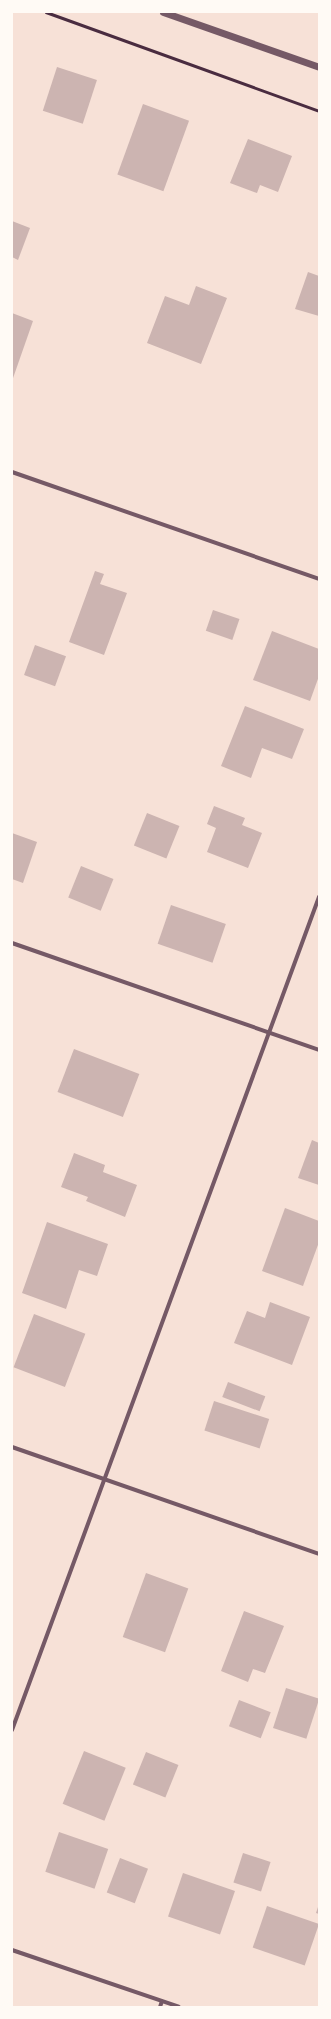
<!DOCTYPE html>
<html>
<head>
<meta charset="utf-8">
<style>
  body { margin:0 }
  #map { position:relative; width:331px; height:2019px; overflow:hidden; background:#f7e1d7; font-family:"Varela Round",sans-serif }
  div>[style] { position:absolute }
  .building>* { inset:0; background:#ccb4b1; transform-origin:0 0 }
  .path>* { height:2.5px; margin:-1.25px; padding:0 1.25px; transform-origin:1.25px; border-radius:1.25px; background:#4a2c40 }
  .minor>* { height:4px; margin:-2px; padding:0 2px; transform-origin:2px; border-radius:2px; background:#755966 }
  .tertiary>* { height:7px; margin:-3.5px; padding:0 3.5px; transform-origin:3.5px; border-radius:3.5px; background:#755966 }
  span { translate:-50% -50%; white-space:nowrap; text-align:center; line-height:1.15; -webkit-text-stroke:3px #fffaf5; paint-order:stroke }
  .frame { position:absolute; inset:0; border:13px solid #fffaf5; pointer-events:none }
</style>
</head>
<body>
<div id="map">
  <div class="building">
    <i style="left:57px;top:67px;width:42px;height:46px;rotate:18deg"></i>
    <i style="left:143px;top:104px;width:49px;height:75px;rotate:20deg"></i>
    <i style="clip-path:polygon(248px 139px,292px 156px,278px 192px,260px 185px,257px 193px,230px 183px)"></i>
    <i style="clip-path:polygon(12px 221px,30px 228px,18px 260px,12px 257px)"></i>
    <i style="clip-path:polygon(308px 272px,319px 276px,319px 316px,295px 309px)"></i>
    <i style="clip-path:polygon(196px 286px,227px 298px,201px 364px,147px 343px,165px 296px,189px 305px)"></i>
    <i style="clip-path:polygon(12px 313px,33px 321px,12px 381px)"></i>
    <i style="clip-path:polygon(95px 571px,104px 574px,100px 584px,127px 593px,104px 655px,69px 642px)"></i>
    <i style="left:213px;top:610px;width:28px;height:22px;rotate:19deg"></i>
    <i style="clip-path:polygon(272px 631px,319px 649px,319px 676px,310px 701px,253px 680px)"></i>
    <i style="left:35px;top:645px;width:33px;height:32px;rotate:20deg"></i>
    <i style="clip-path:polygon(245px 706px,304px 729px,292px 759px,262px 748px,251px 778px,221px 766px)"></i>
    <i style="clip-path:polygon(214px 806px,245px 818px,242px 825px,262px 833px,248px 868px,207px 852px,216px 828px,207px 824px)"></i>
    <i style="left:147px;top:813px;width:35px;height:35px;rotate:22deg"></i>
    <i style="clip-path:polygon(12px 833px,37px 842px,23px 883px,12px 879px)"></i>
    <i style="left:81px;top:866px;width:35px;height:34px;rotate:22deg"></i>
    <i style="left:171px;top:905px;width:58px;height:41px;rotate:19deg"></i>
    <i style="left:74px;top:1049px;width:70px;height:46px;rotate:21deg"></i>
    <i style="clip-path:polygon(312px 1140px,319px 1143px,319px 1185px,298px 1178px)"></i>
    <i style="clip-path:polygon(74px 1153px,105px 1165px,103px 1172px,137px 1185px,125px 1217px,86px 1201px,88px 1197px,61px 1187px)"></i>
    <i style="clip-path:polygon(285px 1208px,319px 1221px,319px 1242px,303px 1286px,262px 1271px)"></i>
    <i style="clip-path:polygon(47px 1222px,108px 1244px,97px 1276px,79px 1270px,66px 1309px,22px 1293px)"></i>
    <i style="clip-path:polygon(270px 1302px,310px 1317px,292px 1365px,234px 1343px,247px 1311px,265px 1318px)"></i>
    <i style="left:34px;top:1314px;width:55px;height:57px;rotate:21deg"></i>
    <i style="left:228px;top:1382px;width:40px;height:16px;rotate:21deg"></i>
    <i style="left:214px;top:1401px;width:58px;height:31px;rotate:18deg"></i>
    <i style="left:146px;top:1573px;width:45px;height:68px;rotate:20deg"></i>
    <i style="clip-path:polygon(244px 1611px,284px 1626px,265px 1673px,253px 1669px,248px 1682px,221px 1671px)"></i>
    <i style="left:286px;top:1688px;width:35px;height:42px;rotate:18deg"></i>
    <i style="left:239px;top:1700px;width:34px;height:28px;rotate:21deg"></i>
    <i style="left:84px;top:1751px;width:45px;height:57px;rotate:22deg"></i>
    <i style="left:146px;top:1752px;width:35px;height:35px;rotate:22deg"></i>
    <i style="left:59px;top:1832px;width:52px;height:42px;rotate:19deg"></i>
    <i style="left:243px;top:1853px;width:29px;height:31px;rotate:18deg"></i>
    <i style="left:120px;top:1858px;width:30px;height:37px;rotate:21deg"></i>
    <i style="left:183px;top:1873px;width:55px;height:46px;rotate:19deg"></i>
    <i style="clip-path:polygon(319px 1904px,319px 1914px,316px 1913px)"></i>
    <i style="left:267px;top:1906px;width:55px;height:44px;rotate:19deg"></i>
  </div>
  <div class="path">
    <i style="left:46px;top:12px;width:290px;rotate:19.9deg"></i>
  </div>
  <div class="minor">
    <i style="left:12px;top:472px;width:325px;rotate:19.2deg"></i>
    <i style="left:12px;top:943px;width:325px;rotate:19.2deg"></i>
    <i style="left:12px;top:1447px;width:325px;rotate:19.2deg"></i>
    <i style="left:12px;top:1730px;width:888px;rotate:-69.77deg"></i>
    <i style="left:12px;top:1950px;width:176px;rotate:18.8deg"></i>
    <i style="left:160px;top:2007px;width:6px;rotate:-72deg"></i>
  </div>
  <div class="tertiary">
    <i style="left:163px;top:12px;width:165px;rotate:19.4deg"></i>
  </div>
  <div class="frame"></div>
</div>
</body>
</html>
